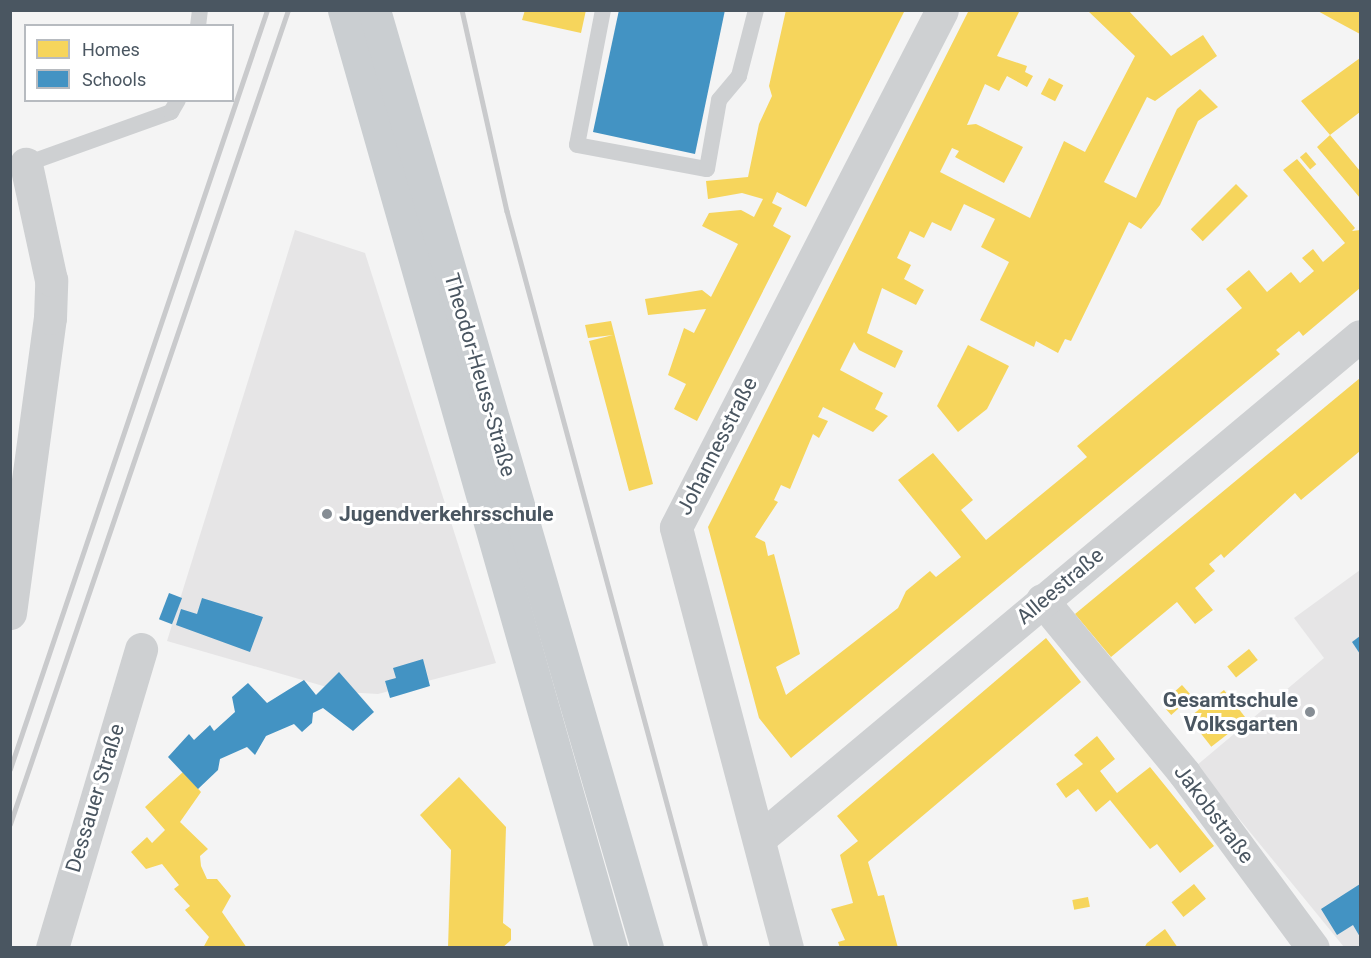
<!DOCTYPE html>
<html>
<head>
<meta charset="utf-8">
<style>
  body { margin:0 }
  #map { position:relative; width:1371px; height:958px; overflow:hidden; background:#f4f4f4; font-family:Roboto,sans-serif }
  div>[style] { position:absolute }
  .education>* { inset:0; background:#e6e5e6 }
  .homes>* { inset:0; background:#f6d55c; transform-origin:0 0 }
  .schools>* { inset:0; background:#4393c3; transform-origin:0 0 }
  .service>* { height:16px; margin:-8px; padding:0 8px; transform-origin:8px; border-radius:8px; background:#ced0d2 }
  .minor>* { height:33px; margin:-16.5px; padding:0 16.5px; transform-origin:16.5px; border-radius:16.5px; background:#ced0d2 }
  .primary>* { height:33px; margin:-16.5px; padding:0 16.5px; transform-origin:16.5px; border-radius:16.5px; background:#caced1 }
  .rail>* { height:4.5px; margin:-2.25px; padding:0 2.25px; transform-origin:2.25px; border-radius:2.25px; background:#c9cacc }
  .dots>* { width:16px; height:16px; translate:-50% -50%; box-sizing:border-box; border:3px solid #fff; border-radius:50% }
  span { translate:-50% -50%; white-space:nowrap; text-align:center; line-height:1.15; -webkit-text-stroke:6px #fff; paint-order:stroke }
  .street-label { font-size:21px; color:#4a5661 }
  .poi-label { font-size:21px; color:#4a5661; font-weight:700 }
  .left { translate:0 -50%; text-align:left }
  .right { translate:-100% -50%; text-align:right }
  .frame { position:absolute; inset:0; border:12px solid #4a5661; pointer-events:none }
  .legend { position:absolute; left:24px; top:24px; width:210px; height:78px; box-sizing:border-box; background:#fff; border:2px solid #b7bbc0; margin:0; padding:8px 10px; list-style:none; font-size:18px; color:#4a5661 }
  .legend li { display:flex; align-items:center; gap:12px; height:30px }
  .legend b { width:30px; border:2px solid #b7bbc0 }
</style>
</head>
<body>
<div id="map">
  <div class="education">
    <i style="clip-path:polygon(295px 230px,365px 253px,496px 663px,378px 694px,344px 692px,167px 641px)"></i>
    <i style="clip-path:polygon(1360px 570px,1360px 947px,1344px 947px,1196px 766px,1324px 658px,1294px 618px)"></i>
  </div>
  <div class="homes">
    <i style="clip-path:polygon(525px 10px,586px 10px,581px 33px,522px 20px)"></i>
    <i style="clip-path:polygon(786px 10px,905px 10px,806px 207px,777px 192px,772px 203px,782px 208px,773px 226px,791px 236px,697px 421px,674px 409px,686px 384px,668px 375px,684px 328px,694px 333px,706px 309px,648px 315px,645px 299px,702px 290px,711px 297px,738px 244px,702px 226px,709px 213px,741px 210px,754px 217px,763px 199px,742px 193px,708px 199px,706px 181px,748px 177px,759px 124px,772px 96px,769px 86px)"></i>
    <i style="clip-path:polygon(969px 10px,1020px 10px,997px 56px,1027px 66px,1025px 72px,1033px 76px,1027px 87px,1007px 76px,999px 91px,985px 84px,967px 125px,976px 124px,1023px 147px,1004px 183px,955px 157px,959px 151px,952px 148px,940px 172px,1030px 218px,1064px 141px,1085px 152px,1135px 56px,1087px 10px,1128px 10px,1171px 56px,1203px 35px,1217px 56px,1155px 101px,1147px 97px,1104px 182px,1136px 198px,1177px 109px,1200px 89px,1218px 107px,1198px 121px,1160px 205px,1141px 229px,1129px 222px,1071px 341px,1065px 339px,1058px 353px,1036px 341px,1034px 347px,980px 320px,1009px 262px,981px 247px,995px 219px,964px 204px,951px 231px,932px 222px,924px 238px,910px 231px,897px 258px,911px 265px,904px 279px,924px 290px,916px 305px,882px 288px,867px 333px,903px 351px,895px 368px,859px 350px,854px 342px,840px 370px,883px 393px,875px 409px,888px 416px,873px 432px,823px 407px,818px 417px,828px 421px,819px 438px,813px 434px,790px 489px,781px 485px,774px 500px,778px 502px,755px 537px,765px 542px,768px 556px,774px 554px,800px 654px,776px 667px,786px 695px,898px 608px,906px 591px,930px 571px,936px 577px,961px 557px,898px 480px,933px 453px,973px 500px,961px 510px,986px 540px,1087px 457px,1077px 446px,1242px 308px,1226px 289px,1249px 270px,1267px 292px,1291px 272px,1300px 283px,1314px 271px,1302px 258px,1313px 249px,1323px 262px,1345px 243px,1283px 170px,1297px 159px,1355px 228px,1352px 231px,1360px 230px,1360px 288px,1303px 336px,1299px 331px,1276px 350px,1280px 354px,791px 758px,759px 718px,708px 527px)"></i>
    <i style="clip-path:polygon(1316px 10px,1360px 10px,1360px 34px,1334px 20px)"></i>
    <i style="clip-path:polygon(1360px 58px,1360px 112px,1330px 135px,1360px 171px,1360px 198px,1317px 147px,1330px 135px,1301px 101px)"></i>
    <i style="left:1049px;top:78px;width:16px;height:18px;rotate:27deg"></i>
    <i style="left:1306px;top:152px;width:16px;height:8px;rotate:50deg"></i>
    <i style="left:1236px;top:184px;width:17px;height:64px;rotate:45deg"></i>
    <i style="clip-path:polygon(611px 321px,653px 484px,629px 491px,589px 341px,613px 335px,588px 338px,585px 325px)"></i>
    <i style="clip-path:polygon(968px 345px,1009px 366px,987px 409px,958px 432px,937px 406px)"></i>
    <i style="clip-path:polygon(1360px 378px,1360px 451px,1301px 500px,1295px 493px,1224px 558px,1221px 554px,1209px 564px,1215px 571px,1195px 588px,1213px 610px,1195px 624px,1177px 602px,1111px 657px,1075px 614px)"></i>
    <i style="clip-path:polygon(1046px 638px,1081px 682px,868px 862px,878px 896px,884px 895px,898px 948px,840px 948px,838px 942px,845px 940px,831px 909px,853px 903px,840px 855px,858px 841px,837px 816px)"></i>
    <i style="left:1249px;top:649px;width:14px;height:28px;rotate:51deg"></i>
    <i style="left:1182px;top:685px;width:15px;height:28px;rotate:48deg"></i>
    <i style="left:1224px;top:690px;width:37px;height:45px;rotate:52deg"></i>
    <i style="clip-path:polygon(1097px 736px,1115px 759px,1100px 771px,1117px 793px,1150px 767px,1214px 846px,1180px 873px,1157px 844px,1150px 849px,1110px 800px,1096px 812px,1078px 789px,1066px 798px,1056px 784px,1083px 764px,1074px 755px)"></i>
    <i style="clip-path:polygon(183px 772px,201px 792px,180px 822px,208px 849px,200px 856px,201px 866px,207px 879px,217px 879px,231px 896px,222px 912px,247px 948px,203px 948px,209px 937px,185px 910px,190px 906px,174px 889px,179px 885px,162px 864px,146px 869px,131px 852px,147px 837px,152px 843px,165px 830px,145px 807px)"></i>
    <i style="clip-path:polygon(459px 777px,506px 827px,503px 923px,511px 929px,511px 940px,502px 948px,448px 948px,451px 850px,420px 815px)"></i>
    <i style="left:1194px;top:884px;width:19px;height:29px;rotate:51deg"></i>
    <i style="left:1088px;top:897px;width:10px;height:16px;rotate:79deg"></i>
    <i style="clip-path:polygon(1165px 929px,1178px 948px,1144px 948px,1147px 943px)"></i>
  </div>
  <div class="schools">
    <i style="clip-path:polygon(619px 10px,725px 10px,695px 154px,593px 132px)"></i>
    <i style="left:169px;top:593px;width:14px;height:28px;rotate:21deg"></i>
    <i style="clip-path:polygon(202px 598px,263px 617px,250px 652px,176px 625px,181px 609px,197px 614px)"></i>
    <i style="clip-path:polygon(1360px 636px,1360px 654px,1352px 642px)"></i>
    <i style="clip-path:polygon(423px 659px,430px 686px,390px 698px,385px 681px,396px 678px,393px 668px)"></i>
    <i style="clip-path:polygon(339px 672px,374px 712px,353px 731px,323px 708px,313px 713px,312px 723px,302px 732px,294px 724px,266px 736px,255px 755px,247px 747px,220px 759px,218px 770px,198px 789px,168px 757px,189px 734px,194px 740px,210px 725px,214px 731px,235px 712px,232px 697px,248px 683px,267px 703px,304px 680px,316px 695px)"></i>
    <i style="clip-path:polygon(1360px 884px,1360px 937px,1353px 925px,1337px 935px,1321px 909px)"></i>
  </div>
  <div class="service">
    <i style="left:603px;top:10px;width:137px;rotate:100.9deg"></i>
    <i style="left:577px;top:145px;width:132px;rotate:10.5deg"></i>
    <i style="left:707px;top:169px;width:70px;rotate:-80.1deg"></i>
    <i style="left:719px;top:100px;width:31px;rotate:-50deg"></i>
    <i style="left:739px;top:76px;width:68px;rotate:-75.6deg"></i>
    <i style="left:198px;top:26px;width:16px;rotate:-83deg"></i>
    <i style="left:26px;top:164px;width:154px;rotate:-19.7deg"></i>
    <i style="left:171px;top:112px;width:14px;rotate:-60deg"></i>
  </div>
  <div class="minor">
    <i style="left:1042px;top:600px;width:224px;rotate:50.6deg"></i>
    <i style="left:1184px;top:773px;width:217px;rotate:53.6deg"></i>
    <i style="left:10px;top:613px;width:298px;rotate:-82.3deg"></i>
    <i style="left:50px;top:318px;width:38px;rotate:-88deg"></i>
    <i style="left:51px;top:280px;width:119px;rotate:-102.2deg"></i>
    <i style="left:760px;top:838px;width:782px;rotate:-39.92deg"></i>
    <i style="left:52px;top:948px;width:312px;rotate:-73.4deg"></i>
    <i style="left:787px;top:948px;width:435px;rotate:-104.8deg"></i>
    <i style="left:676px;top:527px;width:581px;rotate:-62.77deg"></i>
  </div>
  <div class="primary">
    <i style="left:344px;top:10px;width:975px;rotate:74.11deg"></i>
    <i style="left:374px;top:10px;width:977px;rotate:73.77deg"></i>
  </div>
  <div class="rail">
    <i style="left:462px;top:10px;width:206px;rotate:77.4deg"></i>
    <i style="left:507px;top:211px;width:763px;rotate:74.89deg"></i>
    <i style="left:10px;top:769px;width:801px;rotate:-71.29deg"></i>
    <i style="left:10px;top:824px;width:860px;rotate:-71.14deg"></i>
  </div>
  <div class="dots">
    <i style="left:327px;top:514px;background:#868d94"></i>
    <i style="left:1310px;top:712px;background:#868d94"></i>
  </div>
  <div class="street-label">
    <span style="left:480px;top:375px;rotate:74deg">Theodor-Heuss-Straße</span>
    <span style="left:717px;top:446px;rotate:-63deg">Johannesstraße</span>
    <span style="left:1060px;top:586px;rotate:-40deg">Alleestraße</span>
    <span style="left:95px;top:798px;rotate:-73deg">Dessauer Straße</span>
    <span style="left:1214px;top:814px;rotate:53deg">Jakobstraße</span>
  </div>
  <div class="poi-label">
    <span class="left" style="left:339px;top:514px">Jugendverkehrsschule</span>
    <span class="right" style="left:1298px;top:712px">Gesamtschule<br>Volksgarten</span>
  </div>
  <div class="frame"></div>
  <ul class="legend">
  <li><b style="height:16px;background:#f6d55c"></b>Homes</li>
  <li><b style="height:16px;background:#4393c3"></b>Schools</li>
  </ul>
</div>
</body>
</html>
